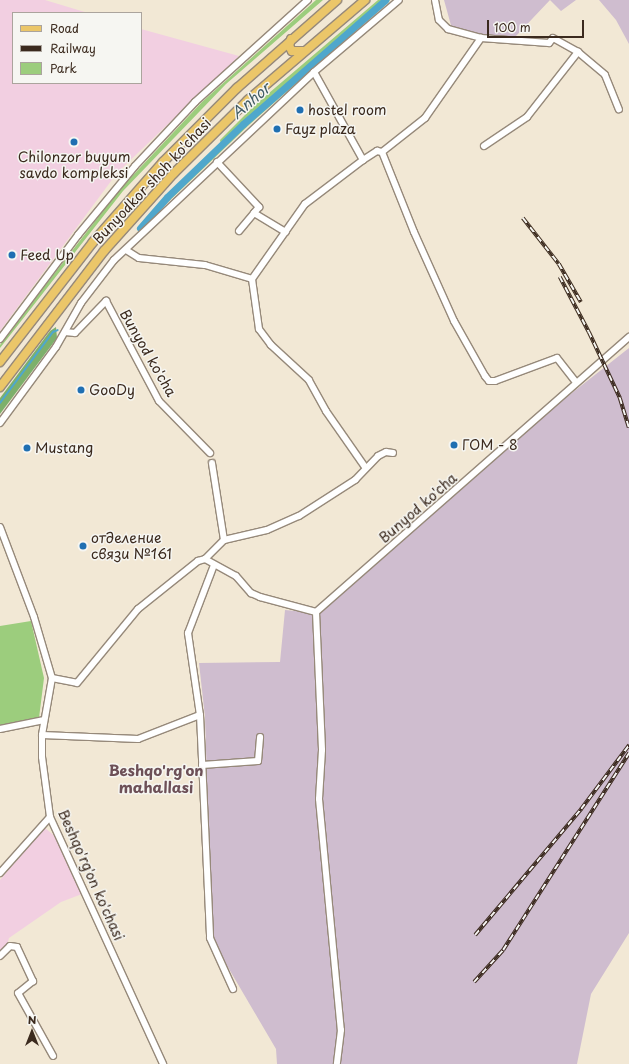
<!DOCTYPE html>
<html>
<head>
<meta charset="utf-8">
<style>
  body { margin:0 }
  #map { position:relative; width:629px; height:1064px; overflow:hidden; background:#f2e8d5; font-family:"Playpen Sans",sans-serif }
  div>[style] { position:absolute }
  .built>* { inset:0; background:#f2cfe1 }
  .industrial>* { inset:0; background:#cfbdcf }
  .green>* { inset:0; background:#9ccd7d }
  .forest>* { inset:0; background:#7db06c }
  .stream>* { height:2px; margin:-1px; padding:0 1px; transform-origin:1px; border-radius:1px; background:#4fa7cc }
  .canal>* { height:7px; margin:-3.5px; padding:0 3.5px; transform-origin:3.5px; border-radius:3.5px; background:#4fa7cc }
  .roads { filter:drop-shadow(1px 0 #96897a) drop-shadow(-1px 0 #96897a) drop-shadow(0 1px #96897a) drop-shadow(0 -1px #96897a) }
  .minor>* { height:6px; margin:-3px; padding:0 3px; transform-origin:3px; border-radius:3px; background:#fff }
  .major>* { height:8px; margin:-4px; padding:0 4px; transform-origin:4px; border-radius:4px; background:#ebc669 }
  .rail>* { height:3.5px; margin-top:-1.75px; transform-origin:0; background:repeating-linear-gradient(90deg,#f6f6f2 0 6px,#3b2a1e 0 12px); box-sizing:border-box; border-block:1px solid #3b2a1e }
  .dots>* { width:11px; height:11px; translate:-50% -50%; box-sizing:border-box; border:2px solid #f6f6f2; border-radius:50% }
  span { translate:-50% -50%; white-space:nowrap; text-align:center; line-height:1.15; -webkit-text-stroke:3px #f6f6f2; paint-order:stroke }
  .poi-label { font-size:14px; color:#3b2a1e }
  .left { translate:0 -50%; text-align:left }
  .street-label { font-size:14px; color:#3b2a1e }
  .water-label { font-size:15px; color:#435c64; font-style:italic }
  .neighbourhood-label { font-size:15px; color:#6d5057; font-weight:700 }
  .legend { position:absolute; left:12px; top:12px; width:130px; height:72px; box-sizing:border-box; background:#f6f6f2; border:1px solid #aba49d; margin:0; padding:5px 7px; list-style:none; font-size:12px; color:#3b2a1e }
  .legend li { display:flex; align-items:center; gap:8px; height:20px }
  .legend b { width:20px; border:1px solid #aba49d }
  .north { position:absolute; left:12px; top:1012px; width:40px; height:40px; -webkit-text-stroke:3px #f6f6f2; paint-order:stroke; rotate:0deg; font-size:11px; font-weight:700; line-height:16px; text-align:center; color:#3b2a1e }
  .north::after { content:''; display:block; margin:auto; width:14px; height:18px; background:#3b2a1e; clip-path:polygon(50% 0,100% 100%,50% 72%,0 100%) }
  .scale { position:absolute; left:487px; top:20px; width:97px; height:18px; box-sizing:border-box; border:2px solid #3b2a1e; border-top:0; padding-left:5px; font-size:12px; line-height:14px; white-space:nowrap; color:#3b2a1e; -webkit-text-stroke:3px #f6f6f2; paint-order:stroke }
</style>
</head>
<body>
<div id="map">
  <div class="built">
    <i style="clip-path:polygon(0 0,45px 0,88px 13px,13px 13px,13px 83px,141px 83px,141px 29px,239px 56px,117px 173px,0 331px)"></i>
    <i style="clip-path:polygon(45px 828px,57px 838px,82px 894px,61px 902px,9px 938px,7px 945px,0 952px,0 880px)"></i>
  </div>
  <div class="industrial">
    <i style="clip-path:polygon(444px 0,576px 0,561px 11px,550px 0,515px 37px,482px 36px,452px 29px)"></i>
    <i style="clip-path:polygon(599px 0,629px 0,629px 44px,616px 20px)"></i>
    <i style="clip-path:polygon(629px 348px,629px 933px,591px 994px,577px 1064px,277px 1064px,276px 1049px,212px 940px,205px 717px,199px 663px,280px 662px,285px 610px,317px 613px,544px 415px)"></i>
  </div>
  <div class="green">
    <i style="clip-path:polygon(316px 0,323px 0,226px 84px,123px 191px,0 348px,0 345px,16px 323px,120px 189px,202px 102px)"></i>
    <i style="clip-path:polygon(378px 0,390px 0,250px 124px,147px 222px,221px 145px,220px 140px,255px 105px)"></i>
    <i style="clip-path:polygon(31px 621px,44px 678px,39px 718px,0 725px,0 626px)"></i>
  </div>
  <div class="forest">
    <i style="clip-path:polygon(56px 327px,57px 338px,0 414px,0 398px,50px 331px)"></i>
  </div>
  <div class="stream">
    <i style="left:0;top:403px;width:89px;rotate:-53.3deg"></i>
    <i style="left:53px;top:332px;width:5px;rotate:-22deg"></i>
  </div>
  <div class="canal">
    <i style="left:140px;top:228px;width:41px;rotate:-48.9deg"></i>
    <i style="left:167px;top:197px;width:105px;rotate:-43.8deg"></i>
    <i style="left:243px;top:124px;width:189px;rotate:-41.1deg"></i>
  </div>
  <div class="roads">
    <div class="minor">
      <i style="left:435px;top:0;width:20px;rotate:79deg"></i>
      <i style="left:439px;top:20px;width:13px;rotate:45deg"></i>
      <i style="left:448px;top:29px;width:34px;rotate:15deg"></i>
      <i style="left:481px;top:38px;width:68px;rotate:4.2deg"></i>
      <i style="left:549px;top:43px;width:6px;rotate:-51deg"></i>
      <i style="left:553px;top:38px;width:29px;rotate:29deg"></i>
      <i style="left:578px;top:52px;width:35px;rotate:40deg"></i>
      <i style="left:605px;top:75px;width:37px;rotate:68deg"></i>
      <i style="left:314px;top:72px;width:101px;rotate:60.9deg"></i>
      <i style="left:484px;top:146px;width:52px;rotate:-34deg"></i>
      <i style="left:527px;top:117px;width:83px;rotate:-51.9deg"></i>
      <i style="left:382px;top:152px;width:86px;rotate:68.2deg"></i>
      <i style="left:414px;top:232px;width:98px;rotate:65.8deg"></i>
      <i style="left:454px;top:321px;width:63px;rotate:60.6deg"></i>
      <i style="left:485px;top:376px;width:6px;rotate:51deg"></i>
      <i style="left:489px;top:381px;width:6px"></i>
      <i style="left:495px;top:381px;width:66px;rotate:-20.4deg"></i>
      <i style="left:557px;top:358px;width:31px;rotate:52deg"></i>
      <i style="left:217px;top:162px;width:62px;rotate:47deg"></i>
      <i style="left:259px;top:207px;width:8px;rotate:130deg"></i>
      <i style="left:254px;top:213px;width:37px;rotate:31deg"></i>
      <i style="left:239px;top:231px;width:23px;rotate:-50deg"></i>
      <i style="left:126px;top:250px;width:15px;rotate:32deg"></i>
      <i style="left:139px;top:258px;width:66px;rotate:6.1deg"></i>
      <i style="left:205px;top:265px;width:49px;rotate:16.6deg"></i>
      <i style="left:65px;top:332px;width:10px;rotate:6deg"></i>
      <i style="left:75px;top:333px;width:45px;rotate:-45.9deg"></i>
      <i style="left:106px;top:301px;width:113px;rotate:62.1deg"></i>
      <i style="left:159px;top:401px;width:73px;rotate:45.6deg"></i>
      <i style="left:0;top:339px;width:130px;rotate:-53.1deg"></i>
      <i style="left:78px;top:235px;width:89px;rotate:-50.4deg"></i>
      <i style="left:135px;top:166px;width:88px;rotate:-46.8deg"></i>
      <i style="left:195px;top:102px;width:152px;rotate:-42.1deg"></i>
      <i style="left:0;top:423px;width:94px;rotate:-53.6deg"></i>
      <i style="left:56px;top:347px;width:51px;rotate:-60.4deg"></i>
      <i style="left:81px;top:303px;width:54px;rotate:-52.5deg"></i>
      <i style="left:114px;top:260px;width:274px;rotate:-43.2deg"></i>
      <i style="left:314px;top:72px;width:111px;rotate:-40.3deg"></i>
      <i style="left:365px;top:467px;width:68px;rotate:-124.9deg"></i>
      <i style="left:326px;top:411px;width:35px;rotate:-119deg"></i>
      <i style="left:309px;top:380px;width:52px;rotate:-137.4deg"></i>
      <i style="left:271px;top:345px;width:20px;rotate:-127deg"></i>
      <i style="left:259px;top:329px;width:50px;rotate:-98deg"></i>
      <i style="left:252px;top:279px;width:92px;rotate:-54.8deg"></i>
      <i style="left:305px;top:204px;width:73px;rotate:-37.2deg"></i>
      <i style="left:363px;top:160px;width:17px;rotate:-33deg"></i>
      <i style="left:377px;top:151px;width:5px;rotate:11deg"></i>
      <i style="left:382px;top:152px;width:55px;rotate:-38.3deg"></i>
      <i style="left:425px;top:118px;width:98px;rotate:-55deg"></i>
      <i style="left:0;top:527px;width:96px;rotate:69.3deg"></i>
      <i style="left:34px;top:617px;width:64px;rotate:73.6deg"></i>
      <i style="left:52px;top:678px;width:58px;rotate:100deg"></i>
      <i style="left:42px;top:735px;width:22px;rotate:90deg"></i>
      <i style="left:42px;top:757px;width:61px;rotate:82.4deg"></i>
      <i style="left:50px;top:817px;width:272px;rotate:65.4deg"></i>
      <i style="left:224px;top:540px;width:44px;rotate:-13.1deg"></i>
      <i style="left:267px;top:530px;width:35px;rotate:-24deg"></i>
      <i style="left:299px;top:516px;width:67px;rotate:-32.7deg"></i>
      <i style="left:355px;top:480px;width:33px;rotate:-46deg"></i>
      <i style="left:378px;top:456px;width:9px;rotate:-27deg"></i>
      <i style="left:386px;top:452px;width:7px;rotate:8deg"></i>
      <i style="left:205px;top:559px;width:35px;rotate:29deg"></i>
      <i style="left:236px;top:576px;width:23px;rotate:49deg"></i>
      <i style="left:251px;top:593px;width:10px;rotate:24deg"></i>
      <i style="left:260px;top:597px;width:58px;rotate:15deg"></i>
      <i style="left:316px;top:612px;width:417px;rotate:-41.3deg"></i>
      <i style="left:214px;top:565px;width:73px;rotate:110.9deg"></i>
      <i style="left:188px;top:633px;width:83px;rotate:81.7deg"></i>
      <i style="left:200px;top:715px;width:223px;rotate:87.4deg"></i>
      <i style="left:210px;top:938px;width:56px;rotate:65.7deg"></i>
      <i style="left:316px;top:612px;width:138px;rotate:87.5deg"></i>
      <i style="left:322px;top:750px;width:49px;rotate:93.5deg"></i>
      <i style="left:319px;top:799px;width:232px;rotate:84.6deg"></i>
      <i style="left:341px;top:1030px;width:34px;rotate:97deg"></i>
      <i style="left:52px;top:678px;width:25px;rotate:11deg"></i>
      <i style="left:77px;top:683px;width:96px;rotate:-50.5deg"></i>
      <i style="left:138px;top:609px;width:77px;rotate:-38.7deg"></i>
      <i style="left:198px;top:561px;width:7px;rotate:-16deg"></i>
      <i style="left:205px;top:559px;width:27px;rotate:-45deg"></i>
      <i style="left:224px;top:540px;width:78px;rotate:-98.9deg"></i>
      <i style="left:0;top:729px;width:45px;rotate:-11.6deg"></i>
      <i style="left:42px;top:735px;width:96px;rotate:2.4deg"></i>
      <i style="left:138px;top:739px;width:66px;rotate:-21.2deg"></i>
      <i style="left:202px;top:765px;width:56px;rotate:-4.1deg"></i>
      <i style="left:258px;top:761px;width:24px;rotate:-85deg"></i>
      <i style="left:0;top:873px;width:75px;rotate:-48.2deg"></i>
      <i style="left:0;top:956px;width:14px;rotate:-45deg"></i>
      <i style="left:10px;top:946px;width:7px;rotate:8deg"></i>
      <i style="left:17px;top:947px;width:38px;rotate:65deg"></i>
      <i style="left:33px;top:981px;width:19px;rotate:141deg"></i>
      <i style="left:18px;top:993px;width:72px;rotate:60.9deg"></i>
    </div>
    <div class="major">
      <i style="left:291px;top:39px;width:7px;rotate:106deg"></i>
      <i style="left:289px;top:46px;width:6px;rotate:59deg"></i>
      <i style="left:292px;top:51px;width:11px"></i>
      <i style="left:0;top:362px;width:152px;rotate:-52.2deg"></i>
      <i style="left:93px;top:242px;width:106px;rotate:-48.8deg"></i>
      <i style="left:163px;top:162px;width:105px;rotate:-45deg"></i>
      <i style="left:237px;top:88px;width:133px;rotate:-41.3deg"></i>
      <i style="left:0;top:387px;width:171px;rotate:-52.6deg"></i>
      <i style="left:104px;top:251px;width:105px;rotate:-48.1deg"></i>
      <i style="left:174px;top:173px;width:104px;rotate:-44.6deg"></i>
      <i style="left:248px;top:100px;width:154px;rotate:-40.5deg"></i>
    </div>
  </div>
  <div class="rail">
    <i style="left:523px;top:218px;width:58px;rotate:52deg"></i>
    <i style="left:559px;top:264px;width:44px;rotate:59.9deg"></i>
    <i style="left:560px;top:277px;width:62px;rotate:62.2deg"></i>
    <i style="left:589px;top:332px;width:73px;rotate:64.8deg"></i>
    <i style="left:620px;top:398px;width:31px;rotate:73deg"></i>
    <i style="left:475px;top:935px;width:165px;rotate:-49.9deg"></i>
    <i style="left:581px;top:809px;width:80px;rotate:-53.1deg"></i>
    <i style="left:474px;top:982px;width:43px;rotate:-47.8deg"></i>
    <i style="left:503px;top:950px;width:234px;rotate:-57.4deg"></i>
  </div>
  <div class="dots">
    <i style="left:300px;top:110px;background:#1f6fb2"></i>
    <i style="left:277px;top:129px;background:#1f6fb2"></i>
    <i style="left:74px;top:142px;background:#1f6fb2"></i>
    <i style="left:12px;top:255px;background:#1f6fb2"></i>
    <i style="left:81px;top:390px;background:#1f6fb2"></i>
    <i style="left:454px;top:445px;background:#1f6fb2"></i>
    <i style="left:27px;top:448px;background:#1f6fb2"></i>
    <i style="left:83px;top:546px;background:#1f6fb2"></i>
  </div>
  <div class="poi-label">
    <span class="left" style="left:308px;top:110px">hostel room</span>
    <span class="left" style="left:285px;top:129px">Fayz plaza</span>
    <span style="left:74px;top:165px">Chilonzor buyum<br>savdo kompleksi</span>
    <span class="left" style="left:20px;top:255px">Feed Up</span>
    <span class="left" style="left:89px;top:390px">GooDy</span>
    <span class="left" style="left:462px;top:445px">ГОМ - 8</span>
    <span class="left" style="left:35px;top:448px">Mustang</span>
    <span class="left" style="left:91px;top:546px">отделение<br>связи №161</span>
  </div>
  <div class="street-label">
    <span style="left:152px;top:181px;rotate:-47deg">Bunyodkor shoh ko'chasi</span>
    <span style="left:148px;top:353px;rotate:60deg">Bunyod ko'cha</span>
    <span style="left:418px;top:508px;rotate:-41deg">Bunyod ko'cha</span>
    <span style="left:91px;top:875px;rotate:66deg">Beshqo'rg'on ko'chasi</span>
  </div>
  <div class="water-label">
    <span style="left:250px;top:100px;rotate:-41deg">Anhor</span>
  </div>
  <div class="neighbourhood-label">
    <span style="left:156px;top:778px">Beshqo'rg'on<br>mahallasi</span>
  </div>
  <ul class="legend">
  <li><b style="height:5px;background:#ebc669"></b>Road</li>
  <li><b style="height:5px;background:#3b2a1e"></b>Railway</li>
  <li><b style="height:11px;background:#9ccd7d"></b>Park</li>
  </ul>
  <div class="north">N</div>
  <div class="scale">100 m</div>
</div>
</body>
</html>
